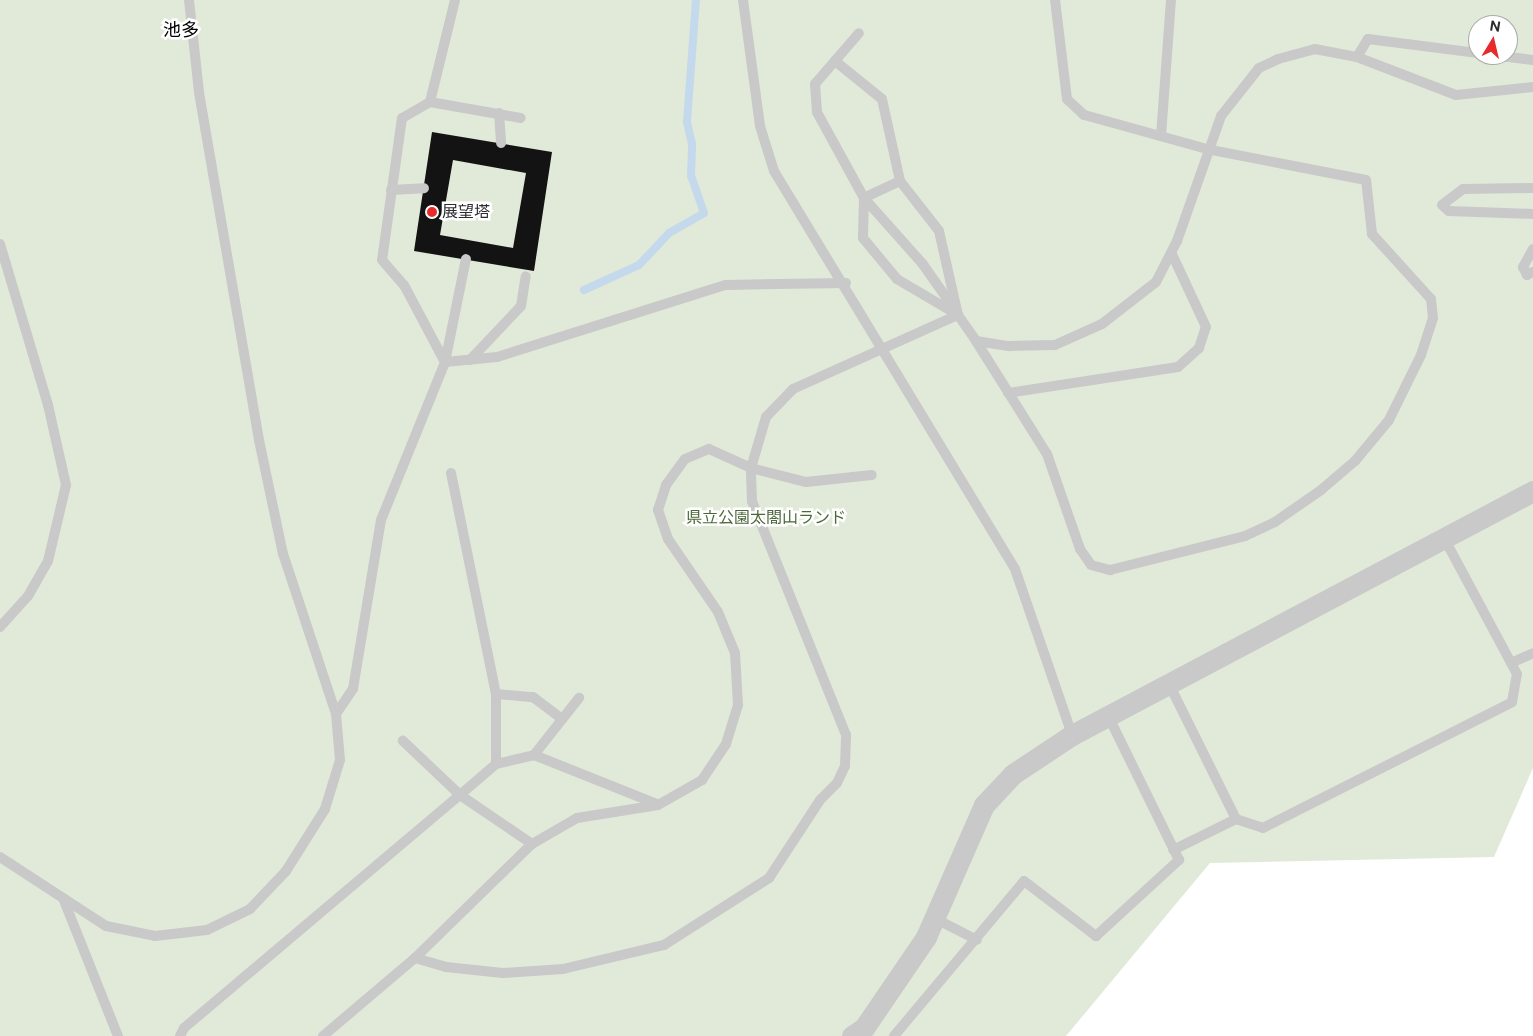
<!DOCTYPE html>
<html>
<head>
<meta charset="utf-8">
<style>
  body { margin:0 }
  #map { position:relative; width:1533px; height:1036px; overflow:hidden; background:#fff; font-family:"Public Sans","Noto Sans JP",sans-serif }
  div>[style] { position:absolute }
  .green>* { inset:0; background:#e1ead9 }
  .stream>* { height:8px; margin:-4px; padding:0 4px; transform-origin:4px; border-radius:4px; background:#c4d9eb }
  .building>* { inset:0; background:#131313 }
  .service>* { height:10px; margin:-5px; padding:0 5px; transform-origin:5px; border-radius:5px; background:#c9c9c9 }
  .minor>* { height:21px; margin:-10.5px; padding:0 10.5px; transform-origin:10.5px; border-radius:10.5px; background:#c9c9c9 }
  .dots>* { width:14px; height:14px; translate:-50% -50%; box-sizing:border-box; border:2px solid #fff; border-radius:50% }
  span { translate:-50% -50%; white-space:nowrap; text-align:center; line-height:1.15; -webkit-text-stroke:5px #fff; paint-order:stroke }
  .poi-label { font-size:16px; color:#2c2c2c }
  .left { translate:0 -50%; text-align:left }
  .park-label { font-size:16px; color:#4c6839 }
  .neighbourhood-label { font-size:18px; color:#000 }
  .north { position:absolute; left:1468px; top:15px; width:50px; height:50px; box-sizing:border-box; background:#fff; border:1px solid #ababab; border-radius:50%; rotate:9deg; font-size:14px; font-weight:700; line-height:20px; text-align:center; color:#2c2c2c }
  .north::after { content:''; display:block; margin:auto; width:18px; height:22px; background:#e72a2b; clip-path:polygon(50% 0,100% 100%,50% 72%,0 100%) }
</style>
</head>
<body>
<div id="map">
  <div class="green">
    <i style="clip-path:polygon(evenodd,0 0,1533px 0,1533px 768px,1494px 857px,1210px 863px,1066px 1036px,0 1036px,0 0,1478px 25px,1508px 25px,1508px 55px,1478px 55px,1478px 25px)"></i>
  </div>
  <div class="stream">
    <i style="left:584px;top:290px;width:60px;rotate:-24.4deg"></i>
    <i style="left:639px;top:265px;width:44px;rotate:-46.8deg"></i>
    <i style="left:669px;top:233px;width:40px;rotate:-29.7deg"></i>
    <i style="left:704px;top:213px;width:39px;rotate:-109deg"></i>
    <i style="left:691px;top:176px;width:32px;rotate:-88deg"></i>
    <i style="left:692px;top:144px;width:23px;rotate:-103deg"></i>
    <i style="left:687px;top:122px;width:122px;rotate:-85.8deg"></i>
  </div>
  <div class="building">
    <i style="clip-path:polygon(evenodd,432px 132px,552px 152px,534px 271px,414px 251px,432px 132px,453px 160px,526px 173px,513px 248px,440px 235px,453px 160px)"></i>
  </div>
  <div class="service">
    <i style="left:455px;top:0;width:105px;rotate:103.8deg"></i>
    <i style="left:430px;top:102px;width:32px;rotate:150deg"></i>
    <i style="left:402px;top:118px;width:143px;rotate:98deg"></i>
    <i style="left:382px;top:260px;width:33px;rotate:49deg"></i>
    <i style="left:404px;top:285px;width:87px;rotate:62deg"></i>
    <i style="left:445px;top:362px;width:105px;rotate:-78.5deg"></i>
    <i style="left:743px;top:0;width:127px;rotate:82.3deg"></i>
    <i style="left:760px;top:126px;width:47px;rotate:72.7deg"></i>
    <i style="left:774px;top:171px;width:465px;rotate:58.8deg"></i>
    <i style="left:1015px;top:569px;width:176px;rotate:71deg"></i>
    <i style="left:1493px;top:55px;width:40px;rotate:7.1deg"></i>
    <i style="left:1357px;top:57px;width:21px;rotate:-59deg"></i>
    <i style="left:1368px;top:39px;width:111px;rotate:7.3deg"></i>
    <i style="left:835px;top:61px;width:60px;rotate:39deg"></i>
    <i style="left:882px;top:99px;width:84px;rotate:77.6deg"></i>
    <i style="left:900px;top:181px;width:63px;rotate:52deg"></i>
    <i style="left:939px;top:231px;width:86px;rotate:77.3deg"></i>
    <i style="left:958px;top:315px;width:71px;rotate:-149.5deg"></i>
    <i style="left:897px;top:279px;width:53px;rotate:-129.7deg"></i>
    <i style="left:863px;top:238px;width:40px;rotate:-88.6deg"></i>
    <i style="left:864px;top:198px;width:98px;rotate:-118.7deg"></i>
    <i style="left:817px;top:112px;width:28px;rotate:-94deg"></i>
    <i style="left:815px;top:84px;width:67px;rotate:-49.2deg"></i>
    <i style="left:430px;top:102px;width:92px;rotate:10deg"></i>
    <i style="left:499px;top:113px;width:30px;rotate:86deg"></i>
    <i style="left:1161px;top:136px;width:136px;rotate:-85.8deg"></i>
    <i style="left:900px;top:181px;width:40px;rotate:155deg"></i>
    <i style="left:864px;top:198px;width:87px;rotate:48.3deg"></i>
    <i style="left:922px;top:263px;width:57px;rotate:54.9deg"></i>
    <i style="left:1533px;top:188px;width:70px;rotate:179.2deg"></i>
    <i style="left:1463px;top:189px;width:26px;rotate:143deg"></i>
    <i style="left:1442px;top:205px;width:9px;rotate:41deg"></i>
    <i style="left:1449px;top:211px;width:84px;rotate:2deg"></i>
    <i style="left:391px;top:190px;width:33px;rotate:-3deg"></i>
    <i style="left:0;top:244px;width:168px;rotate:73.4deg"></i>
    <i style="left:48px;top:405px;width:82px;rotate:77.3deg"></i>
    <i style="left:66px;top:485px;width:78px;rotate:103.3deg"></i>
    <i style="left:48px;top:561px;width:40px;rotate:119.7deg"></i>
    <i style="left:28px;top:596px;width:42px;rotate:132.1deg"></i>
    <i style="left:1533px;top:249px;width:21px;rotate:119deg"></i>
    <i style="left:1523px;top:267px;width:9px;rotate:63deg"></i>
    <i style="left:1527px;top:275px;width:7px;rotate:-27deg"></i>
    <i style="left:976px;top:341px;width:133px;rotate:57.9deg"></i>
    <i style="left:1047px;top:454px;width:101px;rotate:70.8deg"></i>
    <i style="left:1080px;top:549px;width:19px;rotate:55deg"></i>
    <i style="left:1091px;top:565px;width:20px;rotate:15deg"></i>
    <i style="left:1110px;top:570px;width:139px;rotate:-14.1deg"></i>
    <i style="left:1245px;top:536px;width:33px;rotate:-25deg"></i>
    <i style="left:1275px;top:522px;width:56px;rotate:-34.8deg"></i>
    <i style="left:1321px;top:490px;width:45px;rotate:-40.5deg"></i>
    <i style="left:1355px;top:461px;width:53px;rotate:-50.3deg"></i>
    <i style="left:1389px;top:420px;width:72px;rotate:-63.8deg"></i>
    <i style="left:1421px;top:355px;width:39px;rotate:-72deg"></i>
    <i style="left:1433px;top:318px;width:19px;rotate:-96deg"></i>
    <i style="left:1431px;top:299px;width:88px;rotate:-132.2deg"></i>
    <i style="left:1372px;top:234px;width:54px;rotate:-96.3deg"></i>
    <i style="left:1366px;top:180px;width:162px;rotate:-169deg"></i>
    <i style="left:1207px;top:149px;width:128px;rotate:-164.5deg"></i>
    <i style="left:1084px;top:115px;width:23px;rotate:-137deg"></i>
    <i style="left:1067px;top:99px;width:100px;rotate:-96.9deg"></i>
    <i style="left:470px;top:360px;width:74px;rotate:-46.6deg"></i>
    <i style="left:521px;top:306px;width:30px;rotate:-81deg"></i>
    <i style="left:1008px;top:393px;width:172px;rotate:-8.7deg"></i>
    <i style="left:1178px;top:367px;width:28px;rotate:-42deg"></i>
    <i style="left:1199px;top:348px;width:22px;rotate:-72deg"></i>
    <i style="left:1206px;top:327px;width:81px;rotate:-115deg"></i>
    <i style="left:451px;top:473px;width:226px;rotate:78.5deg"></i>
    <i style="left:496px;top:694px;width:70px;rotate:90deg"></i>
    <i style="left:496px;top:764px;width:48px;rotate:139.3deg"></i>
    <i style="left:460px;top:795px;width:87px;rotate:34.2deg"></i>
    <i style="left:1511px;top:663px;width:24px;rotate:-24deg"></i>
    <i style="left:1169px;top:684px;width:151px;rotate:63.6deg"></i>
    <i style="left:1236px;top:819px;width:70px;rotate:153.8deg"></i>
    <i style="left:496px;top:694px;width:37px;rotate:5deg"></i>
    <i style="left:533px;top:697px;width:36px;rotate:37deg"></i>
    <i style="left:336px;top:714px;width:30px;rotate:-56deg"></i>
    <i style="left:353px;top:689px;width:171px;rotate:-80.6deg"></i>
    <i style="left:381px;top:520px;width:170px;rotate:-67.9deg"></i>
    <i style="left:445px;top:362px;width:52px;rotate:-5.5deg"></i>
    <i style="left:497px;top:357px;width:240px;rotate:-17.5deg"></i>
    <i style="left:726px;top:285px;width:120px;rotate:-1deg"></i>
    <i style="left:534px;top:755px;width:132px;rotate:21.7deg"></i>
    <i style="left:496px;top:764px;width:39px;rotate:-13deg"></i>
    <i style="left:534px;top:755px;width:73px;rotate:-51.7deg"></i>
    <i style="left:1236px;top:819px;width:28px;rotate:18deg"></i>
    <i style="left:1263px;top:828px;width:279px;rotate:-26.8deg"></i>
    <i style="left:1512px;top:702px;width:28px;rotate:-80deg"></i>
    <i style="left:1517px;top:674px;width:154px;rotate:-118.2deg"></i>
    <i style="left:0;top:857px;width:126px;rotate:33.1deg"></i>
    <i style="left:106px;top:926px;width:50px;rotate:11.5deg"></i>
    <i style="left:155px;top:936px;width:52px;rotate:-6.6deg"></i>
    <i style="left:207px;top:930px;width:48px;rotate:-26deg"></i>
    <i style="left:250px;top:909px;width:52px;rotate:-46.5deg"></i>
    <i style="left:286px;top:871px;width:73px;rotate:-57.8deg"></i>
    <i style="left:325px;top:809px;width:51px;rotate:-73deg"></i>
    <i style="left:340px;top:760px;width:46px;rotate:-95deg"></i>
    <i style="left:336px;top:714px;width:169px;rotate:-108.3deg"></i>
    <i style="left:283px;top:554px;width:116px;rotate:-101.9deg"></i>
    <i style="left:259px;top:440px;width:353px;rotate:-99.8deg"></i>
    <i style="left:199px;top:92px;width:93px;rotate:-96.2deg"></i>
    <i style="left:63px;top:898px;width:149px;rotate:68.3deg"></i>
    <i style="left:934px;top:918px;width:48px;rotate:27.1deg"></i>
    <i style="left:415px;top:958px;width:32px;rotate:16deg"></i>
    <i style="left:446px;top:967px;width:57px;rotate:6deg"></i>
    <i style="left:503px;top:973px;width:60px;rotate:-3.8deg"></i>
    <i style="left:563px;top:969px;width:104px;rotate:-13.4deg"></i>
    <i style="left:664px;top:945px;width:125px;rotate:-32.5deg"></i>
    <i style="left:769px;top:878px;width:93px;rotate:-56.8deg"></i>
    <i style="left:820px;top:800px;width:24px;rotate:-45deg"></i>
    <i style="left:837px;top:783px;width:19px;rotate:-65deg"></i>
    <i style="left:845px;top:766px;width:31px;rotate:-88deg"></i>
    <i style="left:846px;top:735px;width:252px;rotate:-111.9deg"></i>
    <i style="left:752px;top:501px;width:33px;rotate:-92deg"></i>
    <i style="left:751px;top:468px;width:53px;rotate:-73.6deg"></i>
    <i style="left:766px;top:417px;width:39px;rotate:-46deg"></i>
    <i style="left:793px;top:389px;width:181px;rotate:-24.2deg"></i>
    <i style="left:958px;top:315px;width:32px;rotate:55deg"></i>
    <i style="left:976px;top:341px;width:33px;rotate:9deg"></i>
    <i style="left:1009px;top:346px;width:46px;rotate:-1.2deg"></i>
    <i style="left:1055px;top:345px;width:51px;rotate:-24.1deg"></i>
    <i style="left:1102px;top:324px;width:68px;rotate:-37.9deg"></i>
    <i style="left:1156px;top:282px;width:46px;rotate:-62.9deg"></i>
    <i style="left:1177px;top:241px;width:133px;rotate:-70.6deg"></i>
    <i style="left:1221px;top:116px;width:61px;rotate:-51.6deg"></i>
    <i style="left:1259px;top:68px;width:21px;rotate:-25deg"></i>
    <i style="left:1278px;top:59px;width:38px;rotate:-15deg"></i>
    <i style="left:1315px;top:49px;width:43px;rotate:10.8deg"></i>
    <i style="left:1357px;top:57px;width:106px;rotate:21deg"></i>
    <i style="left:1456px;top:95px;width:77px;rotate:-5.9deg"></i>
    <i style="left:180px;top:1036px;width:9px;rotate:-63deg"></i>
    <i style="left:184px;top:1028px;width:361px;rotate:-40.2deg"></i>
    <i style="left:460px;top:795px;width:79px;rotate:-136.5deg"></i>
    <i style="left:323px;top:1036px;width:121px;rotate:-40.3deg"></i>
    <i style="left:415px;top:958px;width:163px;rotate:-44.3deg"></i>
    <i style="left:532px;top:844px;width:52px;rotate:-30deg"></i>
    <i style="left:577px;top:818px;width:82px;rotate:-9.1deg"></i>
    <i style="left:658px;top:805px;width:51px;rotate:-29.6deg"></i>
    <i style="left:702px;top:780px;width:43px;rotate:-56.3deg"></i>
    <i style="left:726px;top:744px;width:41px;rotate:-72.9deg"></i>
    <i style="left:738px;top:705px;width:52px;rotate:-93.3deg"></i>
    <i style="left:735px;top:653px;width:44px;rotate:-112.5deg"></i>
    <i style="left:718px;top:612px;width:88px;rotate:-124.4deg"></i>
    <i style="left:668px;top:539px;width:31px;rotate:-109deg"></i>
    <i style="left:658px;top:510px;width:26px;rotate:-72deg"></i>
    <i style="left:666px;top:485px;width:32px;rotate:-54deg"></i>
    <i style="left:685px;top:459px;width:26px;rotate:-23deg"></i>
    <i style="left:709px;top:449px;width:46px;rotate:24.3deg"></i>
    <i style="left:751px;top:468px;width:57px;rotate:14.3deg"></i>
    <i style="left:806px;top:482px;width:66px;rotate:-6.1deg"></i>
    <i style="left:894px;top:1036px;width:202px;rotate:-50deg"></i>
    <i style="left:1024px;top:881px;width:91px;rotate:37.4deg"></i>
    <i style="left:1096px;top:936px;width:113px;rotate:-42.5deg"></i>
    <i style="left:1179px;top:860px;width:161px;rotate:-116.2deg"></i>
  </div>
  <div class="minor">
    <i style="left:852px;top:1036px;width:14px;rotate:-34deg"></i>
    <i style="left:864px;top:1028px;width:110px;rotate:-55.7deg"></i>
    <i style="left:926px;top:937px;width:144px;rotate:-66.3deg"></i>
    <i style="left:984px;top:805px;width:42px;rotate:-46.9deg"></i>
    <i style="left:1013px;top:774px;width:71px;rotate:-33.5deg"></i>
    <i style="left:1072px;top:735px;width:522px;rotate:-27.89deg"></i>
  </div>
  <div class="dots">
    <i style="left:432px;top:212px;background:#e72a2b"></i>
  </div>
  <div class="poi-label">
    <span class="left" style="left:442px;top:212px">展望塔</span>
  </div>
  <div class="park-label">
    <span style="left:766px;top:518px">県立公園太閤山ランド</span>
  </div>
  <div class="neighbourhood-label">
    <span style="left:181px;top:30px">池多</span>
  </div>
  <div class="north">N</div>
</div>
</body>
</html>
